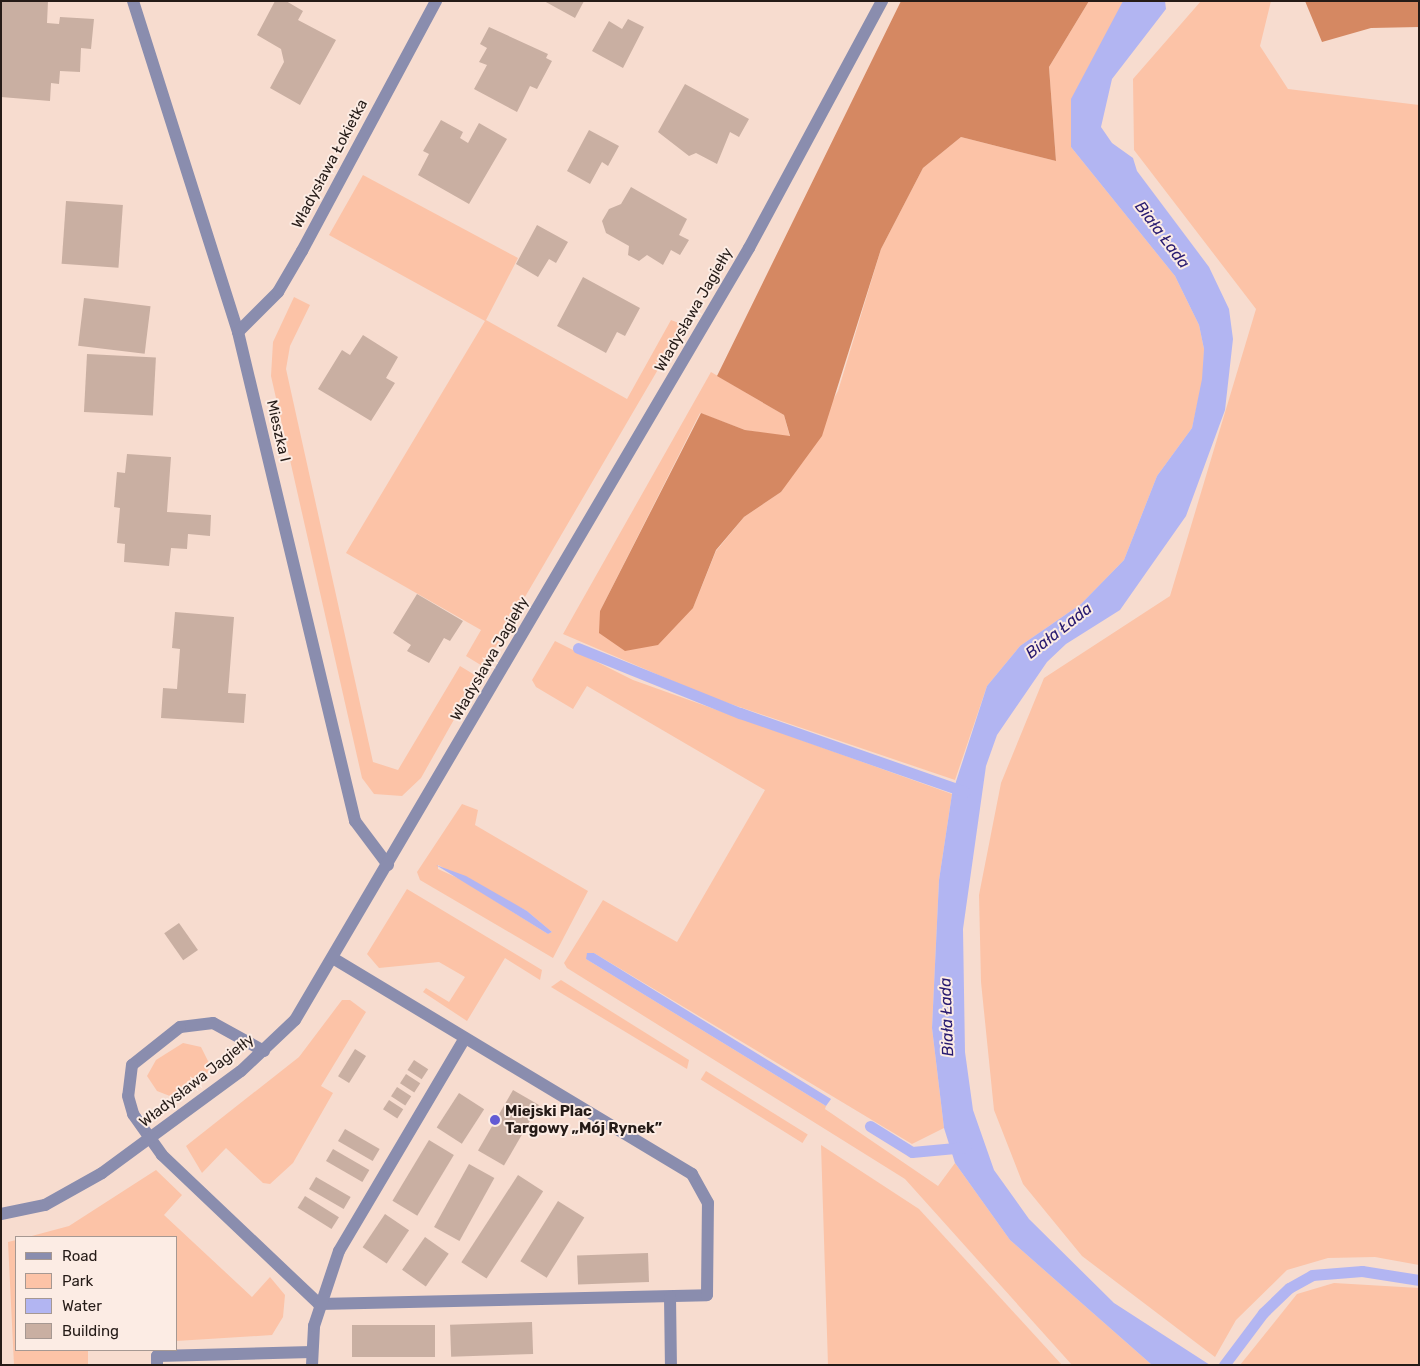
<!DOCTYPE html>
<html>
<head>
<meta charset="utf-8">
<style>
  body { margin:0 }
  #map { position:relative; width:1420px; height:1366px; overflow:hidden; background:#f7dccf; font-family:Rubik,sans-serif }
  div>[style] { position:absolute }
  .green>* { inset:0; background:#fcc3a7; transform-origin:0 0 }
  .forest>* { inset:0; background:#d58862 }
  .water>* { inset:0; background:#b2b5f2 }
  .stream>* { height:11px; margin:-5.5px; padding:0 5.5px; transform-origin:5.5px; border-radius:5.5px; background:#b2b5f2 }
  .building>* { inset:0; background:#c9afa2; transform-origin:0 0 }
  .service>* { height:12px; margin:-6px; padding:0 6px; transform-origin:6px; border-radius:6px; background:#8a8dae }
  .minor>* { height:12px; margin:-6px; padding:0 6px; transform-origin:6px; border-radius:6px; background:#8a8dae }
  .dots>* { width:14px; height:14px; translate:-50% -50%; box-sizing:border-box; border:2px solid #fcece4; border-radius:50% }
  span { translate:-50% -50%; white-space:nowrap; text-align:center; line-height:1.15; -webkit-text-stroke:4px #fcece4; paint-order:stroke }
  .street-label { font-size:15px; color:#251b17 }
  .poi-label { font-size:15px; color:#251b17; font-weight:700 }
  .left { translate:0 -50%; text-align:left }
  .water-label { font-size:16px; color:#281a70; font-style:italic }
  .frame { position:absolute; inset:0; border:2px solid #251b17; pointer-events:none }
  .legend { position:absolute; left:15px; top:1236px; width:162px; height:115px; box-sizing:border-box; background:#fcece4; border:1px solid #a69892; margin:0; padding:6px 9px; list-style:none; font-size:15px; color:#251b17 }
  .legend li { display:flex; align-items:center; gap:10px; height:25px }
  .legend b { width:25px; border:1px solid #a69892 }
</style>
</head>
<body>
<div id="map">
  <div class="green">
    <i style="clip-path:polygon(1089px 1px,1123px 1px,1071px 147px,1175px 276px,1199px 325px,1204px 349px,1203px 379px,1192px 428px,1157px 476px,1124px 560px,1081px 604px,1020px 646px,987px 686px,955px 780px,710px 697px,563px 634px,711px 372px,784px 415px,790px 437px,745px 430px,700px 413px,600px 611px,693px 608px,716px 551px,744px 517px,781px 492px,838px 391px,881px 249px,923px 168px,961px 137px,1056px 161px,1049px 67px)"></i>
    <i style="clip-path:polygon(1201px 1px,1271px 1px,1260px 46px,1288px 89px,1419px 105px,1419px 1265px,1375px 1257px,1328px 1258px,1287px 1270px,1236px 1320px,1215px 1357px,1082px 1256px,1023px 1184px,994px 1110px,981px 982px,979px 895px,1001px 783px,1044px 678px,1170px 596px,1256px 309px,1134px 150px,1133px 79px)"></i>
    <i style="clip-path:polygon(363px 175px,518px 258px,486px 320px,627px 399px,671px 320px,684px 325px,484px 667px,466px 656px,481px 630px,346px 553px,485px 321px,329px 235px)"></i>
    <i style="clip-path:polygon(294px 297px,310px 305px,290px 346px,286px 369px,373px 762px,398px 770px,460px 666px,478px 677px,421px 778px,402px 796px,374px 794px,362px 778px,271px 376px,273px 342px)"></i>
    <i style="clip-path:polygon(555px 641px,633px 680px,952px 794px,939px 880px,932px 1028px,944px 1128px,912px 1144px,594px 953px,586px 959px,826px 1106px,825px 1109px,938px 1186px,955px 1163px,1010px 1240px,1152px 1365px,1072px 1365px,905px 1179px,567px 968px,564px 963px,603px 900px,677px 942px,765px 790px,587px 686px,573px 709px,536px 687px,532px 680px)"></i>
    <i style="clip-path:polygon(evenodd,462px 804px,478px 810px,475px 825px,588px 891px,553px 958px,420px 880px,417px 872px,462px 804px,438px 865px,527px 911px,552px 932px,548px 934px,462px 880px,438px 869px,438px 865px)"></i>
    <i style="clip-path:polygon(407px 889px,542px 970px,540px 980px,505px 958px,467px 1021px,423px 992px,426px 988px,449px 1002px,465px 977px,439px 962px,379px 968px,367px 954px)"></i>
    <i style="clip-path:polygon(561px 980px,689px 1060px,687px 1069px,551px 987px)"></i>
    <i style="clip-path:polygon(342px 1000px,350px 1000px,366px 1012px,321px 1086px,333px 1093px,293px 1163px,270px 1184px,263px 1183px,226px 1148px,202px 1173px,186px 1146px,299px 1057px)"></i>
    <i style="clip-path:polygon(183px 1043px,201px 1047px,210px 1065px,207px 1074px,175px 1098px,157px 1091px,147px 1076px,156px 1060px)"></i>
    <i style="left:706px;top:1071px;width:120px;height:10px;rotate:32deg"></i>
    <i style="clip-path:polygon(821px 1145px,919px 1209px,1062px 1365px,828px 1365px)"></i>
    <i style="clip-path:polygon(156px 1170px,182px 1195px,164px 1215px,252px 1297px,270px 1277px,285px 1295px,283px 1317px,272px 1335px,176px 1341px,176px 1237px,28px 1237px,69px 1226px)"></i>
    <i style="clip-path:polygon(16px 1240px,16px 1350px,88px 1350px,88px 1365px,14px 1365px,8px 1242px)"></i>
    <i style="clip-path:polygon(1334px 1283px,1419px 1288px,1419px 1365px,1240px 1365px,1297px 1294px)"></i>
  </div>
  <div class="forest">
    <i style="clip-path:polygon(901px 1px,1089px 1px,1049px 67px,1056px 161px,961px 137px,923px 168px,881px 249px,822px 436px,781px 492px,744px 517px,716px 550px,693px 608px,658px 645px,625px 651px,599px 633px,600px 611px,701px 413px,745px 430px,790px 436px,784px 415px,717px 376px)"></i>
    <i style="clip-path:polygon(1305px 1px,1419px 1px,1419px 27px,1371px 28px,1322px 42px)"></i>
  </div>
  <div class="water">
    <i style="clip-path:polygon(1123px 1px,1165px 1px,1166px 9px,1112px 79px,1101px 127px,1112px 143px,1133px 158px,1137px 171px,1209px 267px,1229px 309px,1233px 339px,1225px 410px,1186px 516px,1148px 570px,1120px 610px,1066px 644px,1047px 662px,997px 735px,986px 766px,963px 929px,965px 1052px,973px 1110px,994px 1170px,1029px 1219px,1114px 1303px,1210px 1365px,1152px 1365px,1010px 1240px,955px 1163px,944px 1128px,932px 1028px,939px 880px,952px 794px,987px 686px,1020px 646px,1081px 604px,1124px 560px,1157px 476px,1192px 428px,1202px 379px,1204px 349px,1199px 325px,1175px 276px,1071px 147px,1071px 99px)"></i>
    <i style="clip-path:polygon(436px 865px,466px 876px,527px 911px,552px 932px,548px 934px)"></i>
    <i style="clip-path:polygon(587px 953px,594px 953px,831px 1099px,826px 1106px,586px 959px)"></i>
  </div>
  <div class="stream">
    <i style="left:578px;top:648px;width:175px;rotate:21.9deg"></i>
    <i style="left:740px;top:713px;width:238px;rotate:19.3deg"></i>
    <i style="left:870px;top:1126px;width:49px;rotate:31.8deg"></i>
    <i style="left:912px;top:1152px;width:54px;rotate:-5.3deg"></i>
    <i style="left:1224px;top:1365px;width:65px;rotate:-53.1deg"></i>
    <i style="left:1263px;top:1313px;width:36px;rotate:-44deg"></i>
    <i style="left:1289px;top:1288px;width:26px;rotate:-29deg"></i>
    <i style="left:1312px;top:1275px;width:50px;rotate:-4.6deg"></i>
    <i style="left:1362px;top:1271px;width:58px;rotate:9deg"></i>
  </div>
  <div class="building">
    <i style="clip-path:polygon(1px 1px,48px 1px,47px 23px,59px 24px,60px 17px,94px 19px,91px 49px,81px 48px,80px 72px,60px 71px,59px 84px,51px 83px,50px 101px,1px 97px)"></i>
    <i style="clip-path:polygon(275px 1px,286px 1px,303px 11px,298px 20px,336px 40px,300px 105px,270px 88px,284px 62px,281px 49px,257px 35px)"></i>
    <i style="clip-path:polygon(544px 1px,584px 1px,575px 18px)"></i>
    <i style="clip-path:polygon(628px 19px,644px 27px,623px 68px,592px 51px,609px 21px,622px 29px)"></i>
    <i style="clip-path:polygon(489px 27px,548px 54px,546px 58px,552px 61px,537px 89px,530px 86px,517px 112px,474px 89px,487px 65px,479px 62px,487px 48px,480px 44px)"></i>
    <i style="clip-path:polygon(685px 84px,749px 119px,739px 137px,730px 132px,717px 164px,696px 153px,689px 156px,658px 132px)"></i>
    <i style="clip-path:polygon(441px 120px,463px 132px,460px 138px,468px 143px,479px 123px,507px 139px,469px 204px,418px 175px,429px 154px,423px 151px)"></i>
    <i style="clip-path:polygon(589px 130px,619px 146px,608px 166px,602px 162px,590px 184px,567px 171px)"></i>
    <i style="clip-path:polygon(631px 187px,687px 219px,679px 235px,689px 240px,680px 255px,671px 250px,663px 265px,647px 255px,639px 261px,628px 255px,629px 246px,606px 233px,602px 221px,609px 209px,621px 204px)"></i>
    <i style="left:66px;top:201px;width:57px;height:63px;rotate:4deg"></i>
    <i style="clip-path:polygon(537px 225px,568px 242px,556px 263px,549px 259px,538px 277px,516px 264px)"></i>
    <i style="clip-path:polygon(583px 277px,640px 308px,625px 336px,617px 332px,606px 353px,557px 326px)"></i>
    <i style="left:84px;top:298px;width:67px;height:48px;rotate:7deg"></i>
    <i style="clip-path:polygon(363px 335px,398px 357px,386px 378px,395px 383px,371px 421px,318px 389px,342px 350px,350px 355px)"></i>
    <i style="left:87px;top:354px;width:69px;height:58px;rotate:3deg"></i>
    <i style="clip-path:polygon(127px 454px,171px 457px,167px 512px,211px 515px,210px 536px,188px 534px,187px 549px,171px 548px,169px 566px,124px 562px,125px 544px,117px 543px,120px 508px,114px 507px,117px 472px,125px 473px)"></i>
    <i style="clip-path:polygon(417px 594px,463px 621px,450px 641px,444px 638px,429px 663px,407px 651px,411px 645px,393px 633px)"></i>
    <i style="clip-path:polygon(175px 612px,234px 617px,228px 693px,246px 694px,244px 723px,161px 718px,163px 688px,177px 689px,180px 649px,172px 648px)"></i>
    <i style="left:179px;top:923px;width:33px;height:18px;rotate:55deg"></i>
    <i style="left:355px;top:1049px;width:13px;height:32px;rotate:32deg"></i>
    <i style="left:414px;top:1060px;width:17px;height:12px;rotate:33deg"></i>
    <i style="left:406px;top:1074px;width:17px;height:11px;rotate:33deg"></i>
    <i style="left:397px;top:1087px;width:17px;height:11px;rotate:33deg"></i>
    <i style="left:513px;top:1090px;width:30px;height:70px;rotate:30deg"></i>
    <i style="left:459px;top:1093px;width:30px;height:41px;rotate:33deg"></i>
    <i style="left:389px;top:1100px;width:17px;height:11px;rotate:33deg"></i>
    <i style="left:345px;top:1129px;width:40px;height:14px;rotate:30deg"></i>
    <i style="left:429px;top:1140px;width:29px;height:71px;rotate:31deg"></i>
    <i style="left:333px;top:1149px;width:42px;height:14px;rotate:30deg"></i>
    <i style="left:469px;top:1164px;width:29px;height:72px;rotate:29deg"></i>
    <i style="left:518px;top:1175px;width:30px;height:104px;rotate:33deg"></i>
    <i style="left:316px;top:1177px;width:40px;height:14px;rotate:30deg"></i>
    <i style="left:305px;top:1196px;width:40px;height:14px;rotate:32deg"></i>
    <i style="left:558px;top:1201px;width:31px;height:71px;rotate:32deg"></i>
    <i style="left:385px;top:1214px;width:29px;height:40px;rotate:34deg"></i>
    <i style="left:425px;top:1237px;width:29px;height:40px;rotate:35deg"></i>
    <i style="left:648px;top:1253px;width:29px;height:71px;rotate:88deg"></i>
    <i style="left:532px;top:1322px;width:32px;height:82px;rotate:88deg"></i>
    <i style="left:435px;top:1325px;width:32px;height:83px;rotate:90deg"></i>
  </div>
  <div class="service">
    <i style="left:264px;top:1051px;width:58px;rotate:-151.2deg"></i>
    <i style="left:213px;top:1023px;width:33px;rotate:173deg"></i>
    <i style="left:180px;top:1027px;width:61px;rotate:141.6deg"></i>
    <i style="left:132px;top:1065px;width:31px;rotate:97deg"></i>
    <i style="left:128px;top:1096px;width:19px;rotate:74deg"></i>
    <i style="left:133px;top:1114px;width:50px;rotate:54.7deg"></i>
    <i style="left:162px;top:1155px;width:216px;rotate:43.5deg"></i>
    <i style="left:319px;top:1304px;width:388px;rotate:-1.3deg"></i>
    <i style="left:707px;top:1295px;width:92px;rotate:-89.4deg"></i>
    <i style="left:708px;top:1203px;width:33px;rotate:-119deg"></i>
    <i style="left:692px;top:1174px;width:418px;rotate:-149deg"></i>
    <i style="left:670px;top:1297px;width:68px;rotate:89.2deg"></i>
    <i style="left:157px;top:1365px;width:9px;rotate:-90deg"></i>
    <i style="left:157px;top:1356px;width:155px;rotate:-1.5deg"></i>
    <i style="left:312px;top:1365px;width:39px;rotate:-87deg"></i>
    <i style="left:314px;top:1326px;width:79px;rotate:-71.6deg"></i>
    <i style="left:339px;top:1251px;width:247px;rotate:-59.4deg"></i>
  </div>
  <div class="minor">
    <i style="left:133px;top:1px;width:347px;rotate:72.4deg"></i>
    <i style="left:238px;top:332px;width:503px;rotate:76.54deg"></i>
    <i style="left:355px;top:821px;width:55px;rotate:53.1deg"></i>
    <i style="left:238px;top:332px;width:57px;rotate:-45deg"></i>
    <i style="left:278px;top:292px;width:48px;rotate:-59.7deg"></i>
    <i style="left:302px;top:251px;width:284px;rotate:-61.8deg"></i>
    <i style="left:1px;top:1214px;width:45px;rotate:-11.6deg"></i>
    <i style="left:45px;top:1205px;width:65px;rotate:-29.3deg"></i>
    <i style="left:102px;top:1173px;width:172px;rotate:-36.3deg"></i>
    <i style="left:241px;top:1071px;width:74px;rotate:-43.4deg"></i>
    <i style="left:295px;top:1020px;width:896px;rotate:-59.54deg"></i>
    <i style="left:749px;top:248px;width:281px;rotate:-61.7deg"></i>
  </div>
  <div class="dots">
    <i style="left:495px;top:1120px;background:#635bd4"></i>
  </div>
  <div class="street-label">
    <span style="left:330px;top:164px;rotate:-62deg">Władysława Łokietka</span>
    <span style="left:694px;top:310px;rotate:-60deg">Władysława Jagiełły</span>
    <span style="left:278px;top:431px;rotate:77deg">Mieszka I</span>
    <span style="left:490px;top:659px;rotate:-60deg">Władysława Jagiełły</span>
    <span style="left:197px;top:1081px;rotate:-38deg">Władysława Jagiełły</span>
  </div>
  <div class="poi-label">
    <span class="left" style="left:505px;top:1120px">Miejski Plac<br>Targowy „Mój Rynek”</span>
  </div>
  <div class="water-label">
    <span style="left:1162px;top:235px;rotate:53deg">Biała Łada</span>
    <span style="left:1059px;top:631px;rotate:-38deg">Biała Łada</span>
    <span style="left:947px;top:1017px;rotate:-92deg">Biała Łada</span>
  </div>
  <div class="frame"></div>
  <ul class="legend">
  <li><b style="height:6px;background:#8a8dae"></b>Road</li>
  <li><b style="height:14px;background:#fcc3a7"></b>Park</li>
  <li><b style="height:14px;background:#b2b5f2"></b>Water</li>
  <li><b style="height:14px;background:#c9afa2"></b>Building</li>
  </ul>
</div>
</body>
</html>
